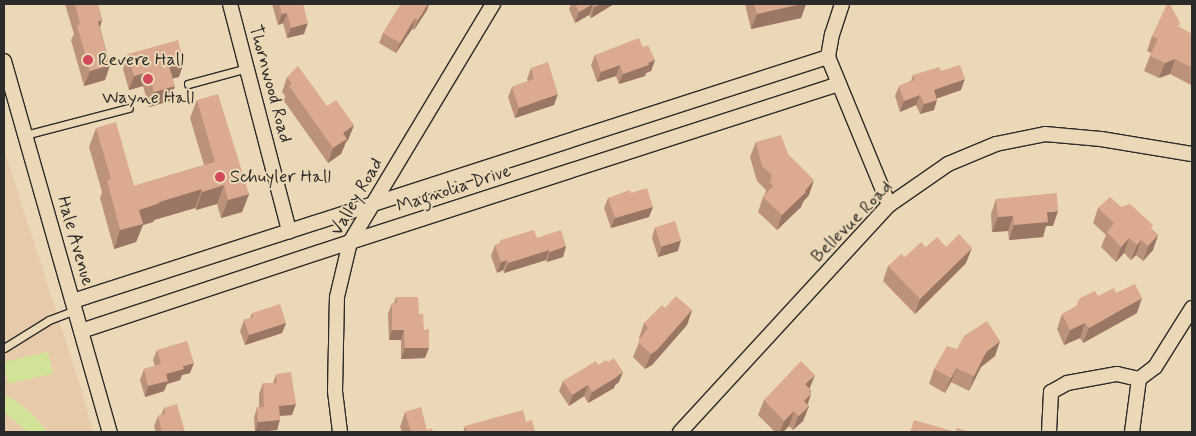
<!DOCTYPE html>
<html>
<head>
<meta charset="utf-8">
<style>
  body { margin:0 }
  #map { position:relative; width:1196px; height:436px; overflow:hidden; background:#ebd8b6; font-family:Mynerve,sans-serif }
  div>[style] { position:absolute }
  .built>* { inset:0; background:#e6caaa }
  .green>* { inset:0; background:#d1e397; transform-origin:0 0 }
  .roads { filter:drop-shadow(1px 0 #2b2b2b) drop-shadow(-1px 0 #2b2b2b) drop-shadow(0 1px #2b2b2b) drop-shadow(0 -1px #2b2b2b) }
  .lane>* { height:7px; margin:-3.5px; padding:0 3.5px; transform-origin:3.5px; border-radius:3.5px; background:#ebd8b6 }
  .street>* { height:14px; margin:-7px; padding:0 7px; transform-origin:7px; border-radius:7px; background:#ebd8b6 }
  .wall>* { inset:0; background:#bd927b }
  .shaded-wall>* { inset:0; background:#9a7764 }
  .building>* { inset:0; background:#dcaa8f; transform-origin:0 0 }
  .dots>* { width:14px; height:14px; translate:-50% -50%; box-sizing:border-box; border:2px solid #ebd8b6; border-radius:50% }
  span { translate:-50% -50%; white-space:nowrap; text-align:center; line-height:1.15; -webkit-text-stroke:4px #ebd8b6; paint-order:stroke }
  .poi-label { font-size:18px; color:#2b2b2b }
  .left { translate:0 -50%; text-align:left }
  .street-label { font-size:18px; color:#2b2b2b }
  .frame { position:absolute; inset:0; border:5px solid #2b2b2b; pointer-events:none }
</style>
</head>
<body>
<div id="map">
  <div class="built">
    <i style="clip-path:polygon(4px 149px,83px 395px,93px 432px,4px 432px)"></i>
  </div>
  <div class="green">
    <i style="left:48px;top:352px;width:22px;height:46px;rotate:77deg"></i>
    <i style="clip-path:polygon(4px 396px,12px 398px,32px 414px,48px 432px,28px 432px,4px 412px)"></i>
  </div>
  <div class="roads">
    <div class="lane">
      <i style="left:188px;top:84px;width:61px;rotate:-15.2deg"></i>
      <i style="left:25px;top:135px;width:107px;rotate:-14.6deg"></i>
      <i style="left:4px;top:348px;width:53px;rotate:-31.9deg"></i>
      <i style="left:49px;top:320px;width:28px;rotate:-21deg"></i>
    </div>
    <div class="street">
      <i style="left:230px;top:4px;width:235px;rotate:75.4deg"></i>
      <i style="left:842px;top:4px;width:32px;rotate:108deg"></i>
      <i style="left:832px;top:34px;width:23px;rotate:100deg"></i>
      <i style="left:828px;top:57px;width:160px;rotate:67.6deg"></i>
      <i style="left:4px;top:61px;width:386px;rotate:74.1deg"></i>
      <i style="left:73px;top:301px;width:793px;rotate:-17.91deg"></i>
      <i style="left:81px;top:331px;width:283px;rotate:-18.3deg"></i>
      <i style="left:350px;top:242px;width:514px;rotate:-17.91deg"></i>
      <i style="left:340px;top:432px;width:41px;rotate:-97deg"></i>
      <i style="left:335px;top:391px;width:94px;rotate:-88.8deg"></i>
      <i style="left:337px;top:297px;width:57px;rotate:-76.7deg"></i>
      <i style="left:350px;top:242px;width:278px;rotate:-59deg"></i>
      <i style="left:680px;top:432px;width:309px;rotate:-47.4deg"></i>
      <i style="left:889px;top:205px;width:72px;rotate:-34.8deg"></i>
      <i style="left:948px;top:164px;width:52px;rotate:-22.6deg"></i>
      <i style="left:996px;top:144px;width:50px;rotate:-11.5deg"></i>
      <i style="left:1045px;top:134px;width:56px;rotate:5.1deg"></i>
      <i style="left:1101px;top:139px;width:92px;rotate:9.4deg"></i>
      <i style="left:1049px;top:432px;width:40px;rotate:-87.1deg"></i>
      <i style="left:1051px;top:392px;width:18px;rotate:-29deg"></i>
      <i style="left:1067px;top:383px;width:51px;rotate:-10.2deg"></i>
      <i style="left:1117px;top:374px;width:23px;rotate:13deg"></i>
      <i style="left:1132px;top:432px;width:53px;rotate:-82.5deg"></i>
      <i style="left:1139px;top:379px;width:20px;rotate:-37deg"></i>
      <i style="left:1155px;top:367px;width:70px;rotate:-57.9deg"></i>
    </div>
  </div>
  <div class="wall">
    <i style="clip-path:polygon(65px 4px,98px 4px,102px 20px,100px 27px,110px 65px,105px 80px,84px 86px,71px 40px,74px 34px)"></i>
    <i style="clip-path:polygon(272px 4px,303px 4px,304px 34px,287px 38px,283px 23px,278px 25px)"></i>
    <i style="clip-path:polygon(401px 4px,429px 4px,427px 10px,414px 30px,412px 29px,396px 53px,379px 43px,383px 33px)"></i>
    <i style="clip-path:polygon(571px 4px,614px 4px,591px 18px,589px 15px,575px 23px,569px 9px)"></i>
    <i style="clip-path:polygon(745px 4px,806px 4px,801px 18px,751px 29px)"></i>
    <i style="clip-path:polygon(1179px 27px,1192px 34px,1192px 83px,1191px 85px,1170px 74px,1159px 78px,1144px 71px,1151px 53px,1147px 51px,1152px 36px)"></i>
    <i style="clip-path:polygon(643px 47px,655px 60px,651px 71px,646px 73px,645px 76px,619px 84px,616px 76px,597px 82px,591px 65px,595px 55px)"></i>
    <i style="clip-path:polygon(128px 54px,179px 77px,173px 78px,170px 101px,149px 107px,143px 86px,129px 90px,123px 69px)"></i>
    <i style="clip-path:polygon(531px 68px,554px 105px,515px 118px,508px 97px,512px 87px,528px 81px,527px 79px)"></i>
    <i style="clip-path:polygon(941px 71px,961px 90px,937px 98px,934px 110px,920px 114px,916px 105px,900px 112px,895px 96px,899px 86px,911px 81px,913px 75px)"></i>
    <i style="clip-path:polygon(287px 77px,327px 106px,354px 125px,348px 140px,346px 142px,341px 154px,328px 163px,284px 101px,285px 96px,282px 92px)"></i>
    <i style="clip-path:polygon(197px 100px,249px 194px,242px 212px,221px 218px,217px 204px,196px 210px,195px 208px,154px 220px,153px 222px,143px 225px,136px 242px,114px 249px,100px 198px,102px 192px,89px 147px,96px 128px,134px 186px,204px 165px,190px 118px)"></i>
    <i style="clip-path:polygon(756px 142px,788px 154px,809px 195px,803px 202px,801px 207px,777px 230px,758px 212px,763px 197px,765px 194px,766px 190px,757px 181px,750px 157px)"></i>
    <i style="clip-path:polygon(631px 193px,653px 207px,649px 217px,611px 228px,604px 208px,608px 198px)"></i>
    <i style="clip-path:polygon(996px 199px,1053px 226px,1046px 226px,1043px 237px,1009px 240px,1008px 231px,992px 232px,991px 214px)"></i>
    <i style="clip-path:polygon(1121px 207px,1151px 229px,1158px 235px,1153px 250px,1143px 261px,1136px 255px,1131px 260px,1124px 253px,1116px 262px,1101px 247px,1106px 235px,1093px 223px,1098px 208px)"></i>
    <i style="clip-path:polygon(655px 227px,678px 251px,658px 257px,652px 238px)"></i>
    <i style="clip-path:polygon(537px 238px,566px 246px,563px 257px,547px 262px,546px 260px,504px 273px,503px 270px,497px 273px,491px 256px,495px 245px,500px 243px,501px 240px)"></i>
    <i style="clip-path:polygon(926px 247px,946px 247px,966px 263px,915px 314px,883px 281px,888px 266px)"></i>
    <i style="clip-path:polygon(1116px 293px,1137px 313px,1083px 343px,1080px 338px,1064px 345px,1057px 329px,1062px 314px,1098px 296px)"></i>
    <i style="clip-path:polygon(396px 297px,419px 314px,425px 358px,401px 359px,401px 340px,389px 340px,388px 314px,392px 303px,394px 303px)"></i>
    <i style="clip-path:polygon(665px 308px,692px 310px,687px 325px,652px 365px,645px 369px,633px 357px,640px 340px,639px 338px,644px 323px)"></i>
    <i style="clip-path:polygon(252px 313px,286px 323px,282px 333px,245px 345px,240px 331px,244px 320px,250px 318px)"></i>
    <i style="clip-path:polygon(957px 349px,995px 356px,981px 367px,969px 391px,951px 382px,945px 393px,929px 384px,934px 369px)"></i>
    <i style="clip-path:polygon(157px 350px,190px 373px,182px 375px,180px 380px,167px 384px,164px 391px,145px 397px,140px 380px,144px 369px,155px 366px,153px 360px)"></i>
    <i style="clip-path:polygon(598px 365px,619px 382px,615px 385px,614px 388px,588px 403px,584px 396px,569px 406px,559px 391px,563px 381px)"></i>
    <i style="clip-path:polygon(276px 374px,292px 415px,280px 416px,277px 430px,255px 432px,254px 418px,257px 407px,259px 407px,259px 394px,263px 383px,273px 383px)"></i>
    <i style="clip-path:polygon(809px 389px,811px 390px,810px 393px,811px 394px,808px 404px,809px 406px,803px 421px,793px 430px,789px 426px,783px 432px,775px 432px,758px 415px,764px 400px)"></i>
    <i style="clip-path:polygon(164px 408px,185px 432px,156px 432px,154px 426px,158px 416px,161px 415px)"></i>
    <i style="clip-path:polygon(405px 412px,427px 430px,433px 432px,402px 432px,400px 427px)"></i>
    <i style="clip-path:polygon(526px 422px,535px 432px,463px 432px,465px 426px)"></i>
  </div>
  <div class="shaded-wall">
    <i style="clip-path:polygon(428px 4px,429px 4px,427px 10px,414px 30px,418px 20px)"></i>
    <i style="clip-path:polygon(593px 4px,589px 15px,575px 23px,579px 12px)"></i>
    <i style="clip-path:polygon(601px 4px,614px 4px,591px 18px,594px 7px)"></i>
    <i style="clip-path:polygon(801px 4px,806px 4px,801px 18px,751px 29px,757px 14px)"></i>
    <i style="clip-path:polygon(287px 13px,283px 23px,278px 25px,282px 14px)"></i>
    <i style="clip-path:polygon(415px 18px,412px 29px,396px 53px,400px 43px)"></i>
    <i style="clip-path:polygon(102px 20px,97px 35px,98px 22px)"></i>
    <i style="clip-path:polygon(308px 23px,304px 34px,287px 38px,291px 28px)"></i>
    <i style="clip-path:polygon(1175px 59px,1170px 74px,1159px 78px,1165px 63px)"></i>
    <i style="clip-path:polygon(655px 60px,651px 71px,646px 73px,645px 76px,619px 84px,623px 74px)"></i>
    <i style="clip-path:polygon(184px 62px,179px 77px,164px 81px,169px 66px)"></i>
    <i style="clip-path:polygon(110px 65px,105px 80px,84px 86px,90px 71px)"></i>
    <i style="clip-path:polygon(620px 65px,616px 76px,597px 82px,601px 72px)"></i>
    <i style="clip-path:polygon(148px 72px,143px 86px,129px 90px,134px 76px)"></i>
    <i style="clip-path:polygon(965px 79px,961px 90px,930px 101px,934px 90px)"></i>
    <i style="clip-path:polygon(175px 86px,170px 101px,149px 107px,154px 92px)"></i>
    <i style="clip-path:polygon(558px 94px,554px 105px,515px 118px,519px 108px)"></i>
    <i style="clip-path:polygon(920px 95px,916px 105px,900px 112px,904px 101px)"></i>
    <i style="clip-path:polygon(937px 100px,934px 110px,920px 114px,924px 104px)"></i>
    <i style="clip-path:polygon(354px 125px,348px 140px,346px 142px,341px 154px,328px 163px,333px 148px,343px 133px)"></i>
    <i style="clip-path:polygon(814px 180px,809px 195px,803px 202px,801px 207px,777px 230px,782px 215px)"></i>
    <i style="clip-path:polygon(224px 185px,217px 204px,196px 210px,202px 192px)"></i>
    <i style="clip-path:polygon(202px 189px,195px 208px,154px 220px,153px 222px,143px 225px,136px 242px,114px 249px,120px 230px,139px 210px,159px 202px)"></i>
    <i style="clip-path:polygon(249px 194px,242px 212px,221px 218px,228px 200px)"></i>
    <i style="clip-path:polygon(653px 207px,649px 217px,611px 228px,615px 218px)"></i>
    <i style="clip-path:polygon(1058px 211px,1053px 226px,1046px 226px,1043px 237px,1009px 240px,1014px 225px,1047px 212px)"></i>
    <i style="clip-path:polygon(1013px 216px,1008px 231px,992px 232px,998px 217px)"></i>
    <i style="clip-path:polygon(1158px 235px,1153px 250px,1143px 261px,1148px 246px)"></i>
    <i style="clip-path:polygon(1129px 238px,1124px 253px,1116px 262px,1121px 247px)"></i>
    <i style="clip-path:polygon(681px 240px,678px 251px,658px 257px,662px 247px)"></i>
    <i style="clip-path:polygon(1141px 240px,1136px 255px,1131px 260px,1137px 245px)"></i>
    <i style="clip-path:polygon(566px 246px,563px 257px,547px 262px,550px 252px)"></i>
    <i style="clip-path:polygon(972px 248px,966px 263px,915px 314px,920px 299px)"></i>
    <i style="clip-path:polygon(549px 250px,546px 260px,504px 273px,508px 263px)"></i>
    <i style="clip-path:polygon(507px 260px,503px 270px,497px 273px,501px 262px)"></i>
    <i style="clip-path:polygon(1142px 298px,1137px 313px,1083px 343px,1089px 328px)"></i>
    <i style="clip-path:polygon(692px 310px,687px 325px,652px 365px,645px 369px,651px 354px)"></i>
    <i style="clip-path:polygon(286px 323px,282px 333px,245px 345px,249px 335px)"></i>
    <i style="clip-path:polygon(1085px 323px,1080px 338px,1064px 345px,1070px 330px)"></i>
    <i style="clip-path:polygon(392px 330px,404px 330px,401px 340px,389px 340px)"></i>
    <i style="clip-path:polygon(1000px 341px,995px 356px,981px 367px,969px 391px,974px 376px,986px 352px)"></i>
    <i style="clip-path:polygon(405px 348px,429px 348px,425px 358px,401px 359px)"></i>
    <i style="clip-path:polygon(194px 363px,190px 373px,182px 375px,180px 380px,167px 384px,164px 391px,145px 397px,148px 386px,166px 374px,183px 366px)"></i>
    <i style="clip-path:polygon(956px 368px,951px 382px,945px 393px,951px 378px)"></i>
    <i style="clip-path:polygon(623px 372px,619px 382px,615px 385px,614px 388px,588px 403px,592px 392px)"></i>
    <i style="clip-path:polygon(815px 375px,809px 390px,805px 384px)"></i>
    <i style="clip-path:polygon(588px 385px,584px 396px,569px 406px,572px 395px)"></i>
    <i style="clip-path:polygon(811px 390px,809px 397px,811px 394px,806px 408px,809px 406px,803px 421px,793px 430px,804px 401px)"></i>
    <i style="clip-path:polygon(296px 404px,292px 415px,275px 416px,279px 406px)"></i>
    <i style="clip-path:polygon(794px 411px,789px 426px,783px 432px,780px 432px,784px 421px)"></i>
    <i style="clip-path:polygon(280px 420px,277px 430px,255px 432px,258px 422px)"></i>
  </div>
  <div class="building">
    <i style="clip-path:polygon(75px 4px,98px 4px,102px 20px,98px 22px,110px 65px,90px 71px,77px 25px,80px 24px)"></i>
    <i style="clip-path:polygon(279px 4px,303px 4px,308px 23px,291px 28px,287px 13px,282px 14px)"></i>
    <i style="clip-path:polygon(401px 4px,428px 4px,418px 20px,415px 18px,400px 43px,383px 33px)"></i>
    <i style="clip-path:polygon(575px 4px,601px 4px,594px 7px,593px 4px,579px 12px)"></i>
    <i style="clip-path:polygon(754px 4px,801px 4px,757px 14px)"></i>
    <i style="clip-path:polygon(1167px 4px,1170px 4px,1180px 23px,1178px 27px,1192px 34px,1192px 68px,1175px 59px,1165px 63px,1150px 56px,1158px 39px,1152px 36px)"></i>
    <i style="clip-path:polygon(639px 38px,643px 47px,648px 45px,655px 60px,648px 63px,649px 65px,623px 74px,620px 65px,601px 72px,595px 55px)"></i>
    <i style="clip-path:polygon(178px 40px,184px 62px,169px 66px,175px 86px,154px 92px,148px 72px,134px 76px,128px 54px)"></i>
    <i style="clip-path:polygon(548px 62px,558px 94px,519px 108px,512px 87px,534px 79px,531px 68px)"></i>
    <i style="clip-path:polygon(960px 65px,965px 79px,934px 90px,937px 100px,924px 104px,920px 95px,904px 101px,899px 86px,915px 80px,913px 75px,939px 67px,941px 71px)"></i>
    <i style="clip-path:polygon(298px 66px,327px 106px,336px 100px,354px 125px,343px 133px,347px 139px,333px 148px,289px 86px,292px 84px,287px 77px)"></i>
    <i style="clip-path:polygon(218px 94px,249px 194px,228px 200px,224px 185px,202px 192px,202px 189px,159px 202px,160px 203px,139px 210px,143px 224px,120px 230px,107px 180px,111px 179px,96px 128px,116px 122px,134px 186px,215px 162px,197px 100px)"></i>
    <i style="clip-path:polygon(781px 135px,788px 154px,814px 180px,805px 191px,806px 192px,782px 215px,763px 197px,773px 186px,770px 182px,772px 175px,762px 166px,756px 142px)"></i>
    <i style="clip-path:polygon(647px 188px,653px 207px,615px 218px,608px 198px,630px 190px,631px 193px)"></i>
    <i style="clip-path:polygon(1057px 193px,1058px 211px,1047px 212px,1048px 222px,1014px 225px,1013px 216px,998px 217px,996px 199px)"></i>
    <i style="clip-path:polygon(1110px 197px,1121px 207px,1130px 204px,1153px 225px,1151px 228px,1158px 235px,1148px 246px,1141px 240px,1137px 245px,1129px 238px,1121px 247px,1107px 232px,1114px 223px,1098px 208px)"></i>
    <i style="left:675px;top:221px;width:20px;height:21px;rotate:72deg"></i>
    <i style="clip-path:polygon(534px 230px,537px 238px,561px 230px,566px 246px,550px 252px,549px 250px,508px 263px,507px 260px,501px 262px,495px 245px,502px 242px,501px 240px)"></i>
    <i style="clip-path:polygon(959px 234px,972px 248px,920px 299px,888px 266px,901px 254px,905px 257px,921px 242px,926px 247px,937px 237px,946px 247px)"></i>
    <i style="clip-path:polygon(1135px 284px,1142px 298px,1089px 328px,1085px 323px,1070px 330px,1062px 314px,1076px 306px,1080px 298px,1095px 291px,1098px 296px,1114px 288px,1116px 293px)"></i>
    <i style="clip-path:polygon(676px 296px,692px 310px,657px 350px,651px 354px,638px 342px,648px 328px,644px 323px,662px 305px,665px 308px)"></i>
    <i style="clip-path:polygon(396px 297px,418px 297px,419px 314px,423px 314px,424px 330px,429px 329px,429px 348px,405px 348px,404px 330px,392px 330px,392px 303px,397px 303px)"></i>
    <i style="clip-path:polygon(280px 304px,286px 323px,249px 335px,244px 320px,253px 317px,252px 313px)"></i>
    <i style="clip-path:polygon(987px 321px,1000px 341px,986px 352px,974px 376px,956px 368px,951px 378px,934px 369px,947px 346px,957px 349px,964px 336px)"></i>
    <i style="clip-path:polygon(187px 341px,194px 363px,183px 366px,184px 369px,166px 374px,168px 381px,148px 386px,144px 369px,161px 364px,157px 350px)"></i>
    <i style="clip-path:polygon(614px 358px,623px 372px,616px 376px,617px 377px,592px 392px,588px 385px,572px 395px,563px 381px,596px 361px,598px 365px,606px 360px,608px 362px)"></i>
    <i style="clip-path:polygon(801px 361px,815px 375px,805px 384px,811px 390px,809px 392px,811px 394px,804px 401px,809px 406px,799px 416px,794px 411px,784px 421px,764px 400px)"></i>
    <i style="clip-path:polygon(291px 372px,296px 404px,279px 406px,280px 420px,258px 422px,257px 407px,264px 407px,263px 383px,277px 383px,276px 374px)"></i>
    <i style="clip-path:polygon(177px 404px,185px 432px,162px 432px,158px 416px,165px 414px,164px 408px)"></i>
    <i style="clip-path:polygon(421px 407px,427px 430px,432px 428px,433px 432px,411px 432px,405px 412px)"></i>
    <i style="clip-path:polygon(523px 410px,526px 422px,532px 420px,535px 432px,467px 432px,465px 426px)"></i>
    <i style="clip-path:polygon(914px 420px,956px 432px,957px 428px,970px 432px,910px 432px)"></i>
  </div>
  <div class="dots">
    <i style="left:88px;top:60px;background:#d1495b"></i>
    <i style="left:148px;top:79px;background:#d1495b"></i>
    <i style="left:220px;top:177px;background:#d1495b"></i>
  </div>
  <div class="poi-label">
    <span class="left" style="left:98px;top:60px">Revere Hall</span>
    <span style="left:148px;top:98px">Wayne Hall</span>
    <span class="left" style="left:230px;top:177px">Schuyler Hall</span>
  </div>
  <div class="street-label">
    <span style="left:270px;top:84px;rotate:75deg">Thornwood Road</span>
    <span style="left:454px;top:189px;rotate:-18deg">Magnolia Drive</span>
    <span style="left:357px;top:197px;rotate:-60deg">Valley Road</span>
    <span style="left:852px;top:222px;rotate:-45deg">Bellevue Road</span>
    <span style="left:75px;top:241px;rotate:74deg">Hale Avenue</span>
  </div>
  <div class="frame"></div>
</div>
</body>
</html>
